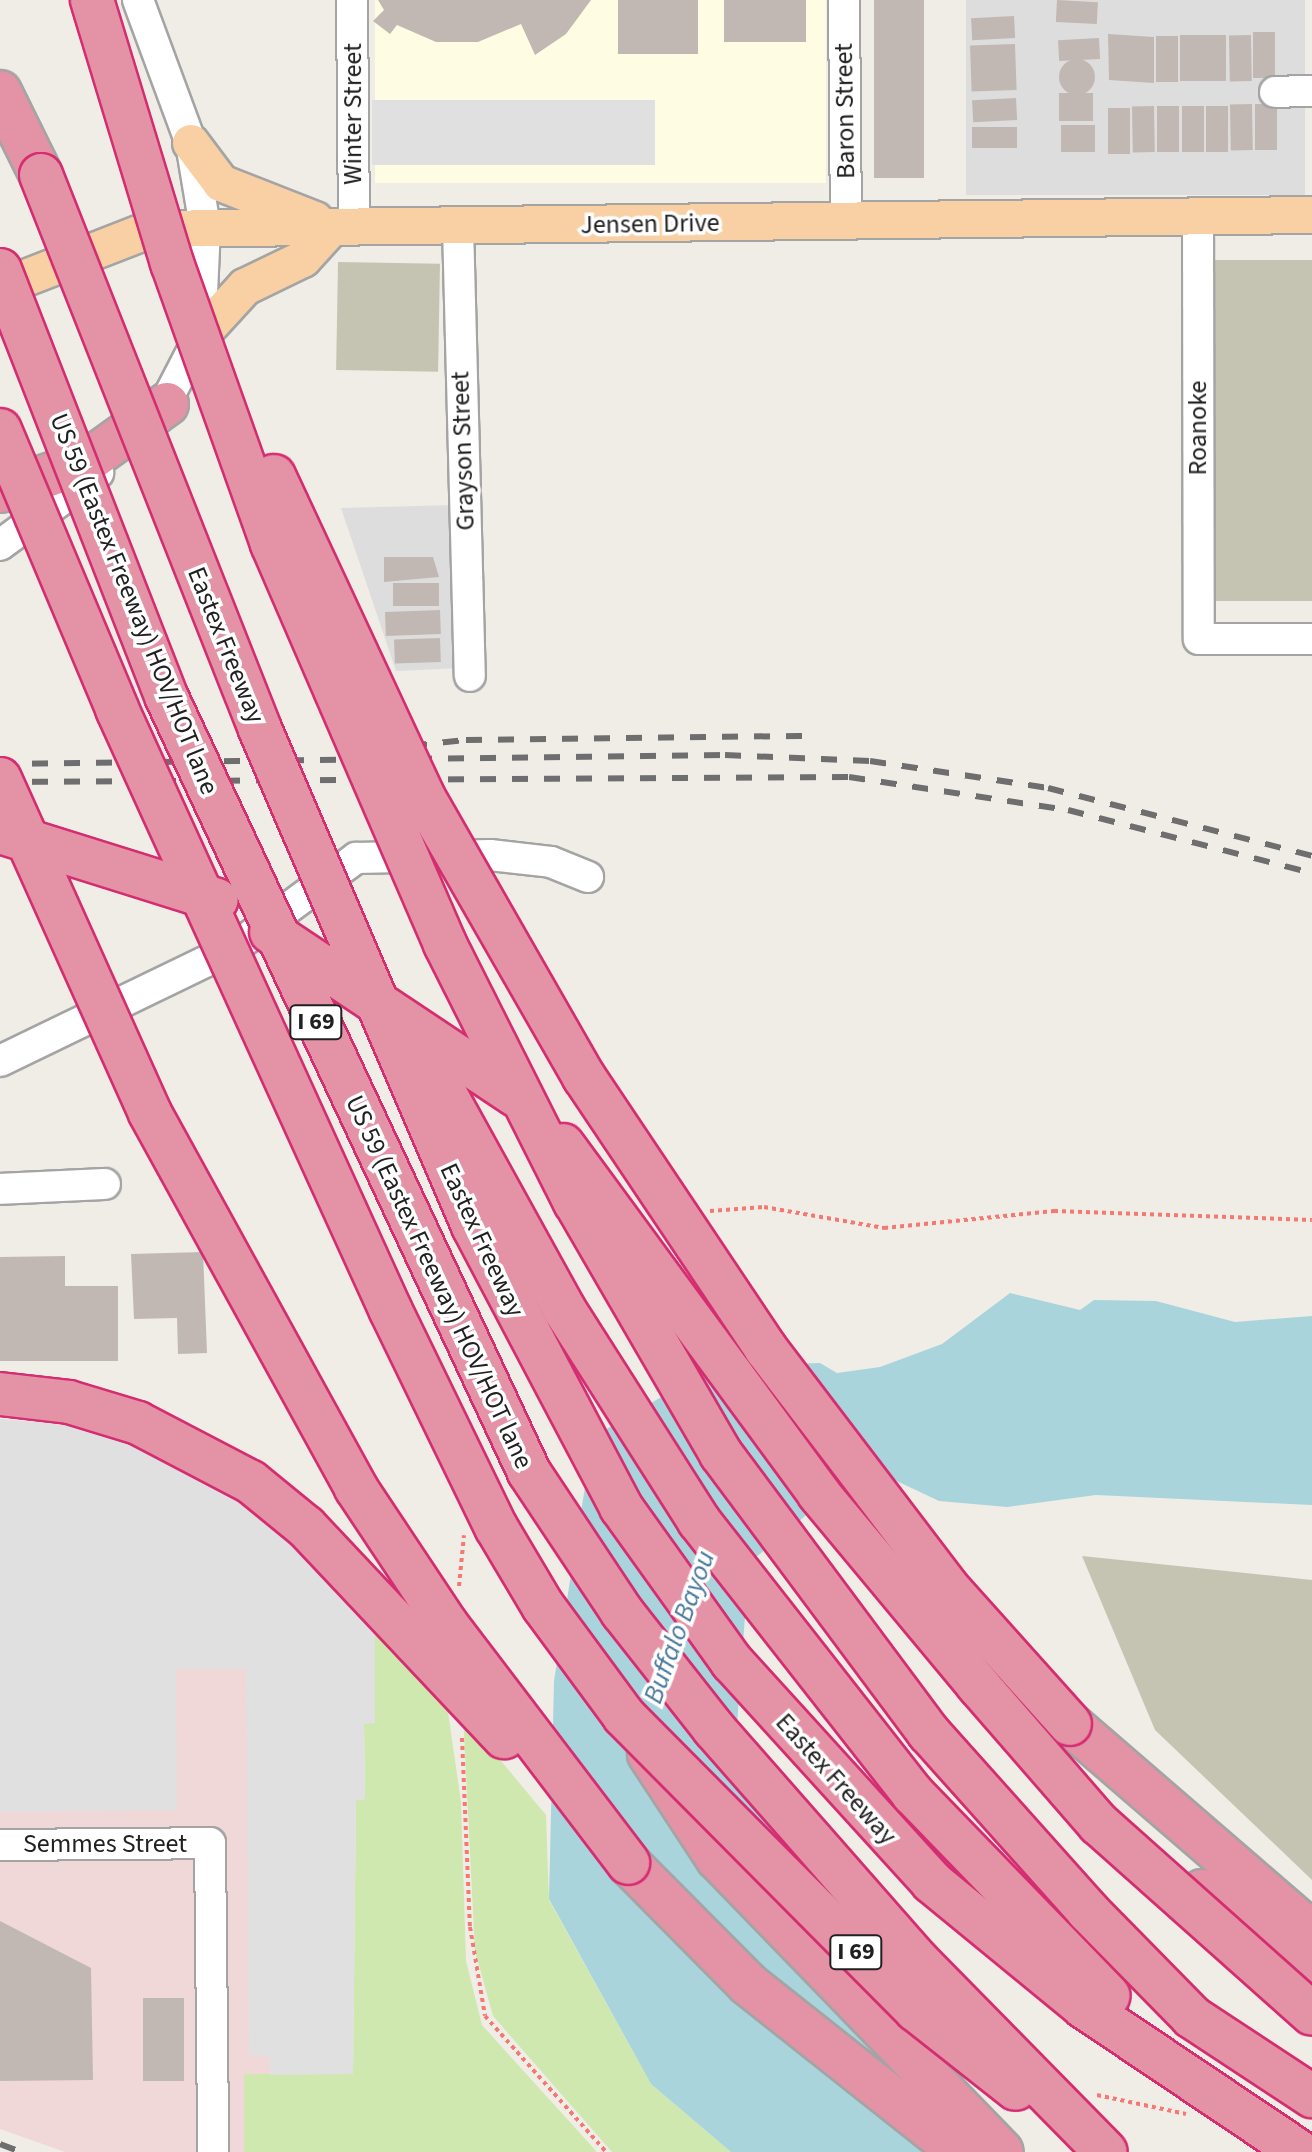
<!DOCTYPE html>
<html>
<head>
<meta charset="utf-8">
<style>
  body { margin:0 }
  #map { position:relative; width:1312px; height:2152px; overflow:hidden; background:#f0ede7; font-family:"Source Sans 3",sans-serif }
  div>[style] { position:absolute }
  .residential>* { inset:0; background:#dedddd; transform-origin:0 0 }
  .commercial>* { inset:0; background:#f0d7d8 }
  .education>* { inset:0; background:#fefce2; transform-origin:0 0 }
  .construction>* { inset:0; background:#c5c4b3; transform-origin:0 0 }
  .grass>* { inset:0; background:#cfe8af }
  .parking>* { inset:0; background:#e0e0e0; transform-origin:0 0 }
  .water>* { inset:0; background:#a9d4dc }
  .building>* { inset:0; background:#c1b8b3; transform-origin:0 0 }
  .round { border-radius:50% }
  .path>* { height:4px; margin-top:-2px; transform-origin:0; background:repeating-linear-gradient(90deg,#f57973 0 4px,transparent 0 8px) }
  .roads { filter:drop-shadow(2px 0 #a4a4a4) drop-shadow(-2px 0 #a4a4a4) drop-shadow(0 2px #a4a4a4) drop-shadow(0 -2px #a4a4a4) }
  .minor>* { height:30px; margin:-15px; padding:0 15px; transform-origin:15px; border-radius:15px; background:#fff }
  .major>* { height:36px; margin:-18px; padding:0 18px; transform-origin:18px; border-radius:18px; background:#f9cfa4 }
  .highway>* { height:42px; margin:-21px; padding:0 21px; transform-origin:21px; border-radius:21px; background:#e492a6 }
  .rail>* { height:6px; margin-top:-3px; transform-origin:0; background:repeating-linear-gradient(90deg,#6e6e6e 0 16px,transparent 0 32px) }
  .bridges { filter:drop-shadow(2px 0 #d52d71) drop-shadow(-2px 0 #d52d71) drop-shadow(0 2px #d52d71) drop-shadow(0 -2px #d52d71) }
  .highway-bridge>* { height:42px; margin:-21px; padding:0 21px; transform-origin:21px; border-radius:21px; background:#e492a6 }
  span { translate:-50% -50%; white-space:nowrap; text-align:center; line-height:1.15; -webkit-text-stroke:7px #fff; paint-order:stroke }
  .shield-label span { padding:2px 6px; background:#fff; border:2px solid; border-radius:6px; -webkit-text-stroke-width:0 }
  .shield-label { font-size:24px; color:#202020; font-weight:700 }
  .street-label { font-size:26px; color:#202020 }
  .water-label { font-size:28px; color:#49789d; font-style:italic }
</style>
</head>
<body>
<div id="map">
  <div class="residential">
    <i style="left:966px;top:0;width:339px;height:195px"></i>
    <i style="clip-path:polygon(457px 505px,462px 668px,396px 671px,341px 508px)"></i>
  </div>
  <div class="commercial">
    <i style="clip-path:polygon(0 1419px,67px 1425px,197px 1465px,353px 2074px,244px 2075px,244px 2152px,65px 2152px,0 2129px)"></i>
  </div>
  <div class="education">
    <i style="left:375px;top:0;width:451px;height:183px"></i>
  </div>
  <div class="construction">
    <i style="left:1312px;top:260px;width:341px;height:104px;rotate:90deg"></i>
    <i style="left:338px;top:262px;width:102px;height:108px;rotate:1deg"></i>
    <i style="clip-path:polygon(1082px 1556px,1312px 1580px,1312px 1880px,1155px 1730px)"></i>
  </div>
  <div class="grass">
    <i style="clip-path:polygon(375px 1616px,446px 1698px,461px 1802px,466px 1961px,482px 2025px,597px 2152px,244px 2152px,244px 2074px,353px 2074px,356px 1800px,365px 1799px,364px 1723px,375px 1722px)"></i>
    <i style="clip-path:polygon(463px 1715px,546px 1815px,549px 1900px,651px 2084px,731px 2152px,612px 2152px,493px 2016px,475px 1951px)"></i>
  </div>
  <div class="parking">
    <i style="left:372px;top:100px;width:283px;height:65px"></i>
    <i style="clip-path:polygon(0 1419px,67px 1425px,197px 1465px,241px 1492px,375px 1616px,375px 1723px,364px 1724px,365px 1799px,356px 1800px,353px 2074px,270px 2075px,269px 2056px,249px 2055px,246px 1669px,176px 1669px,177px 1810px,0 1812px)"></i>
  </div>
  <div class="water">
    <i style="clip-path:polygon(1010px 1293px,1080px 1310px,1094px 1300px,1156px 1301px,1235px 1322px,1312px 1316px,1312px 1505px,1096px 1495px,1007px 1507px,939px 1501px,865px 1466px,749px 1563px,735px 1752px,1000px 2152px,731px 2152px,651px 2084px,549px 1899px,554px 1681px,593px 1437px,714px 1366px,820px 1363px,837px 1373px,880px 1367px,942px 1344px)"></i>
  </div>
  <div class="building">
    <i style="clip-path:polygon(378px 0,591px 0,566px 34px,535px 55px,521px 24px,478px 42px,436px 42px,397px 25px,390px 34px,373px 21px,384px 10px)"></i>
    <i style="left:618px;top:0;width:80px;height:54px"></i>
    <i style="left:724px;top:0;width:82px;height:42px"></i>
    <i style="left:874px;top:0;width:50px;height:178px"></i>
    <i style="left:1057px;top:0;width:41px;height:22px;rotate:3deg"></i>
    <i style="left:1014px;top:16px;width:22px;height:43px;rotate:87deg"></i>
    <i style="left:1275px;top:32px;width:46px;height:22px;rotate:90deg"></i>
    <i style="clip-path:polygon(1108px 34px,1154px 37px,1154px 83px,1109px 80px)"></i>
    <i style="left:1226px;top:35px;width:46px;height:46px;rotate:90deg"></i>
    <i style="left:1251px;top:35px;width:46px;height:22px;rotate:89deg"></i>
    <i style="left:1156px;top:36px;width:22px;height:46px"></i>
    <i style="left:1099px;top:38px;width:21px;height:41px;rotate:87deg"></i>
    <i style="left:1015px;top:44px;width:46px;height:45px;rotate:88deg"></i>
    <i class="round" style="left:1059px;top:59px;width:36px;height:36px"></i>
    <i style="left:1059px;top:93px;width:34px;height:28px"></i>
    <i style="left:1016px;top:98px;width:22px;height:44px;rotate:87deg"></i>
    <i style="left:1252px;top:104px;width:46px;height:22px;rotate:89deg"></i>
    <i style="left:1255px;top:104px;width:22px;height:46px"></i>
    <i style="left:1154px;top:106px;width:46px;height:22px;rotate:89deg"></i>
    <i style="left:1157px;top:106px;width:22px;height:46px"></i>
    <i style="left:1182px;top:106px;width:22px;height:46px"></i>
    <i style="left:1206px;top:106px;width:22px;height:46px"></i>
    <i style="left:1108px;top:108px;width:22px;height:46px"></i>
    <i style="left:1061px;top:125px;width:34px;height:27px"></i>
    <i style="left:1017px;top:127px;width:21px;height:45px;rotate:90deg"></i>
    <i style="clip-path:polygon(384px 557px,433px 557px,439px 577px,384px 582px)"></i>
    <i style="left:439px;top:583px;width:23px;height:46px;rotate:90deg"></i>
    <i style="left:440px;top:610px;width:24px;height:55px;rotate:88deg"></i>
    <i style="left:440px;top:638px;width:24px;height:46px;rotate:88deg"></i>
    <i style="clip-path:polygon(203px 1252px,207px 1353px,178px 1354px,177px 1318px,134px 1319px,131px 1254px)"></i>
    <i style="clip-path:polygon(65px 1256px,65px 1286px,118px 1286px,118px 1361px,0 1361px,0 1257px)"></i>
    <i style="clip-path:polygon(0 1921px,91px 1968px,93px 2080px,0 2081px)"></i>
    <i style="left:143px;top:1998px;width:41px;height:83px"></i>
  </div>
  <div class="path">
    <i style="left:710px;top:1211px;width:54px;rotate:-4.2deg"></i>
    <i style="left:764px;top:1207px;width:122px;rotate:9.9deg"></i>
    <i style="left:884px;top:1228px;width:171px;rotate:-5.7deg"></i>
    <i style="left:1054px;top:1211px;width:258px;rotate:2deg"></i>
    <i style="left:459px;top:1586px;width:51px;rotate:-84.4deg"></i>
    <i style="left:462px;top:1738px;width:189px;rotate:87.6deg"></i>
    <i style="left:470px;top:1927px;width:90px;rotate:80.4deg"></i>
    <i style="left:485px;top:2016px;width:182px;rotate:48.3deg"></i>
    <i style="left:1097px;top:2095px;width:91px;rotate:12.1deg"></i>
  </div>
  <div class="roads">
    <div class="minor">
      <i style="left:138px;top:0;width:153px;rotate:69.7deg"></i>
      <i style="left:191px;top:143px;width:85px;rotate:80.5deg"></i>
      <i style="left:205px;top:227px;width:109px;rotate:92.6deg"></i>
      <i style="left:200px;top:336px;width:93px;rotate:117.4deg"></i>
      <i style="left:352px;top:0;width:227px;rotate:89.5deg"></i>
      <i style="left:844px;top:0;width:222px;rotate:89.5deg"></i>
      <i style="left:1275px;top:92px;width:37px;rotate:-2deg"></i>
      <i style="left:1198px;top:217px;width:422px;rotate:89.9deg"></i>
      <i style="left:1199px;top:639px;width:113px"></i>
      <i style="left:458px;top:226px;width:450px;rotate:88.5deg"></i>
      <i style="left:0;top:545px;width:122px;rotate:-36.3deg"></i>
      <i style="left:0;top:1061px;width:260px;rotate:-25.8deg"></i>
      <i style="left:234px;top:948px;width:152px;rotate:-36.4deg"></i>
      <i style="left:356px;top:858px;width:134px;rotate:-1.3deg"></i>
      <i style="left:490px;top:855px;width:61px;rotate:6.5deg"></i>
      <i style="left:551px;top:862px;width:40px;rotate:22deg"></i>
      <i style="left:0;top:1189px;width:105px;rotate:-2.7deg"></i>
      <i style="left:0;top:1845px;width:210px;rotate:-0.5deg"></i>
      <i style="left:210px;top:1843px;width:309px;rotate:89.4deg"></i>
    </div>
    <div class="major">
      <i style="left:191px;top:143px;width:50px;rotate:53.1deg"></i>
      <i style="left:221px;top:183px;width:101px;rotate:21.5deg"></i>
      <i style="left:0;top:288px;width:162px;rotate:-21.3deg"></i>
      <i style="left:151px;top:229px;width:1161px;rotate:-0.69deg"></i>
      <i style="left:200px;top:336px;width:67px;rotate:-47.4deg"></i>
      <i style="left:245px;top:287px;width:64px;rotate:-25.8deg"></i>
      <i style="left:303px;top:259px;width:42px;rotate:-47.9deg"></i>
    </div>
    <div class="highway">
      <i style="left:0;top:92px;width:93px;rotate:63.7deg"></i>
      <i style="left:0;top:491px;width:89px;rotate:-18.2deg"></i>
      <i style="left:85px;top:463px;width:101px;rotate:-35.7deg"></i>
      <i style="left:1070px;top:1724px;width:320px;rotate:40.8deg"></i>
      <i style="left:649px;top:1754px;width:124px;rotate:56.8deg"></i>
      <i style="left:717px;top:1858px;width:409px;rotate:45.9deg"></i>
      <i style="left:628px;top:1863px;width:170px;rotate:45.2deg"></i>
      <i style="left:748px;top:1984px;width:270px;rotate:38.4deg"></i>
      <i style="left:1202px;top:1891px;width:143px;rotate:39.6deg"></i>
    </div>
  </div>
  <div class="rail">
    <i style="left:379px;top:749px;width:87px;rotate:-5.9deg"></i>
    <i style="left:466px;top:740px;width:351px;rotate:-0.7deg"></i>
    <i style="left:0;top:764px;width:725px;rotate:-0.71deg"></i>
    <i style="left:725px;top:755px;width:145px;rotate:2.4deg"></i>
    <i style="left:870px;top:761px;width:180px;rotate:8.6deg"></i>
    <i style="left:1048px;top:788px;width:273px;rotate:14.4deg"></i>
    <i style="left:0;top:782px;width:849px;rotate:-0.34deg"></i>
    <i style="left:849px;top:777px;width:221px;rotate:8.6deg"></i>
    <i style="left:1068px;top:810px;width:252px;rotate:14.5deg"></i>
    <i style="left:0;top:2144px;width:22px;rotate:21deg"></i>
  </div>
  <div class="bridges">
    <div class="highway-bridge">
      <i style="left:92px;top:0;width:275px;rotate:73.1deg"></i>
      <i style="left:172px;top:263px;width:298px;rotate:70.4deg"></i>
      <i style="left:272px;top:544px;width:436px;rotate:66.6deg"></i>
      <i style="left:445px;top:944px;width:289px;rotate:63.3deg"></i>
      <i style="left:575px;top:1202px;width:291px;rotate:59.9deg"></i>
      <i style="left:721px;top:1454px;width:348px;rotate:53.3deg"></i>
      <i style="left:929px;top:1733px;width:239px;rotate:48.2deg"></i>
      <i style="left:1088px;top:1911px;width:148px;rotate:45.5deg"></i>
      <i style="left:1192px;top:2017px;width:144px;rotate:33.4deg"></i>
      <i style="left:41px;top:175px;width:596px;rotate:68.43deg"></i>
      <i style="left:260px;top:729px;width:541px;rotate:66.8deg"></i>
      <i style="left:473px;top:1226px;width:318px;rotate:62.2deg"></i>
      <i style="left:621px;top:1507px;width:191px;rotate:54.4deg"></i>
      <i style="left:732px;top:1662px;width:297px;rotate:47.7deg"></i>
      <i style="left:932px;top:1882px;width:197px;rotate:39.4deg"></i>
      <i style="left:1084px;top:2007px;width:260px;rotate:33.9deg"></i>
      <i style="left:0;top:270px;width:459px;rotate:68.7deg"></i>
      <i style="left:167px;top:698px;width:854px;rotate:64.93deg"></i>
      <i style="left:529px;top:1472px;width:168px;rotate:56.4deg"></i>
      <i style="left:622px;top:1612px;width:149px;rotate:51.8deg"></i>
      <i style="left:714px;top:1729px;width:308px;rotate:48.7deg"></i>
      <i style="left:917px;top:1960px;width:269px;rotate:45.5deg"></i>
      <i style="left:0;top:430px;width:303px;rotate:67.2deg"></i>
      <i style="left:117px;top:709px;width:661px;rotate:65.53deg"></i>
      <i style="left:391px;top:1311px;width:240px;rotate:64.1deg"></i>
      <i style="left:496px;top:1527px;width:92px;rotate:59.3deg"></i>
      <i style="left:543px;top:1606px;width:137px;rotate:53.6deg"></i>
      <i style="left:624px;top:1716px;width:414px;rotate:45.2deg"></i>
      <i style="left:916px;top:2010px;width:127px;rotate:38.3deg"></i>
      <i style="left:274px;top:476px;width:353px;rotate:65deg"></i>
      <i style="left:423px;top:796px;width:324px;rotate:60.2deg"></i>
      <i style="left:584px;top:1077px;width:327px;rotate:56.2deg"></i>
      <i style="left:766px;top:1349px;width:299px;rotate:52.7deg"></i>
      <i style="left:947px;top:1587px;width:184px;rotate:48.1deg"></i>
      <i style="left:0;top:779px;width:366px;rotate:65.8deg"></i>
      <i style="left:150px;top:1113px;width:428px;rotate:61.2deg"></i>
      <i style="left:356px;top:1488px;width:164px;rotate:56.4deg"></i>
      <i style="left:447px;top:1625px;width:299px;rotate:52.7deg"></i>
      <i style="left:0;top:832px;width:227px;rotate:17.4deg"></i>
      <i style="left:271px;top:932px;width:293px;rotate:33.7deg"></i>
      <i style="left:430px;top:1066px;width:277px;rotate:61.1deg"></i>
      <i style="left:564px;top:1309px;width:251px;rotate:57.5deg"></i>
      <i style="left:699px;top:1521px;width:347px;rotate:51.9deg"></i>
      <i style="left:913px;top:1794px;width:281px;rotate:45.9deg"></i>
      <i style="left:563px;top:1145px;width:433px;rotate:53.7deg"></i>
      <i style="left:819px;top:1494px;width:249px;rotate:50.2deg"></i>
      <i style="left:978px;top:1685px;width:184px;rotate:49deg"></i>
      <i style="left:1099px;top:1824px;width:285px;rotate:41.7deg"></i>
      <i style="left:0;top:1394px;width:69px;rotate:6.6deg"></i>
      <i style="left:69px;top:1402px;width:72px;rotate:16.9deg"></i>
      <i style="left:138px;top:1423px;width:127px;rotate:27.6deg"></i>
      <i style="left:251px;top:1482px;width:71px;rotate:39.3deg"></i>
      <i style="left:306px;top:1527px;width:289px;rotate:46.7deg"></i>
    </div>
  </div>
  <div class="shield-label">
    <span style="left:316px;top:1022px">I 69</span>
    <span style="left:856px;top:1952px">I 69</span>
  </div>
  <div class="street-label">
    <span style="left:845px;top:111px;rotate:-91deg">Baron Street</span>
    <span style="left:353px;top:114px;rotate:-90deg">Winter Street</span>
    <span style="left:650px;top:224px;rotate:-1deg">Jensen Drive</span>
    <span style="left:1198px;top:428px;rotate:-90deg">Roanoke</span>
    <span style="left:463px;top:451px;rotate:-92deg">Grayson Street</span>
    <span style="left:134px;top:604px;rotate:68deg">US 59 (Eastex Freeway) HOV/HOT lane</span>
    <span style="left:226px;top:645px;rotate:68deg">Eastex Freeway</span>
    <span style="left:482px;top:1240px;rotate:65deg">Eastex Freeway</span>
    <span style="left:439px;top:1282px;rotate:65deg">US 59 (Eastex Freeway) HOV/HOT lane</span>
    <span style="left:836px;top:1779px;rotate:48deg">Eastex Freeway</span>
    <span style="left:105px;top:1844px">Semmes Street</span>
  </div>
  <div class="water-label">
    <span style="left:679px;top:1627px;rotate:-70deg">Buffalo Bayou</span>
  </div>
</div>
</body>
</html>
